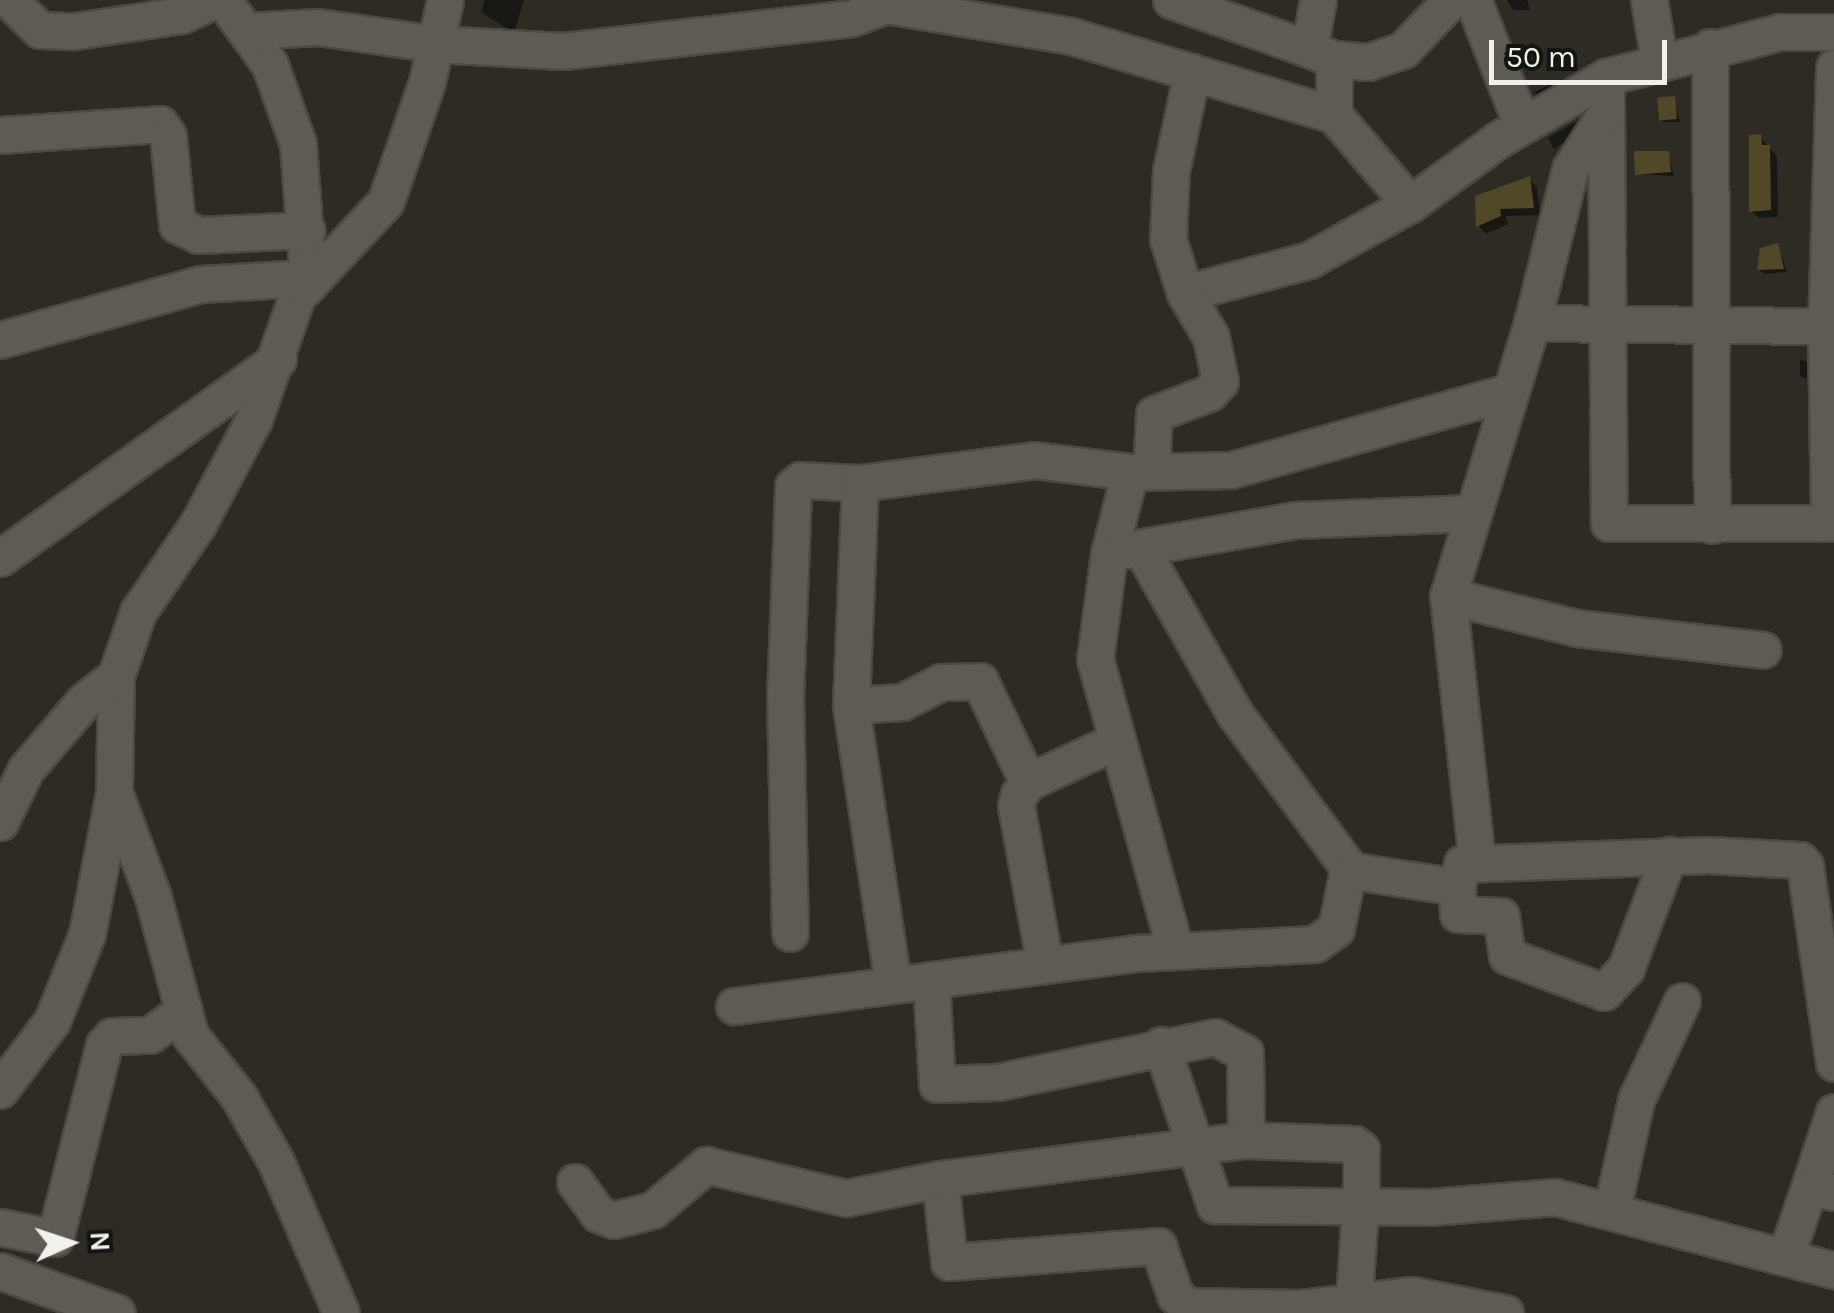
<!DOCTYPE html>
<html>
<head>
<meta charset="utf-8">
<style>
  body { margin:0 }
  #map { position:relative; width:1834px; height:1313px; overflow:hidden; background:#2d2b24; font-family:Karla,sans-serif }
  div>[style] { position:absolute }
  .shadow>* { inset:0; background:#0007 }
  .building>* { inset:0; background:#504826; transform-origin:0 0 }
  .roads { filter:drop-shadow(2px 0 #4a4942) drop-shadow(-2px 0 #4a4942) drop-shadow(0 2px #4a4942) drop-shadow(0 -2px #4a4942) }
  .minor>* { height:35px; margin:-17.5px; padding:0 17.5px; transform-origin:17.5px; border-radius:17.5px; background:#5d5b53 }
  span { translate:-50% -50%; white-space:nowrap; text-align:center; line-height:1.15; -webkit-text-stroke:8px #141410; paint-order:stroke }
  .north { position:absolute; left:20px; top:1193px; width:100px; height:100px; -webkit-text-stroke:8px #141410; paint-order:stroke; rotate:87deg; font-size:28px; font-weight:700; line-height:40px; text-align:center; color:#f1f0eb }
  .north::after { content:''; display:block; margin:auto; width:35px; height:45px; background:#f1f0eb; clip-path:polygon(50% 0,100% 100%,50% 72%,0 100%) }
  .scale { position:absolute; left:1489px; top:40px; width:178px; height:45px; box-sizing:border-box; border:5px solid #f1f0eb; border-top:0; padding-left:12px; font-size:30px; line-height:35px; white-space:nowrap; color:#f1f0eb; -webkit-text-stroke:8px #141410; paint-order:stroke }
</style>
</head>
<body>
<div id="map">
  <div class="shadow">
    <i style="clip-path:polygon(485px 0,524px 0,514px 33px,481px 12px)"></i>
    <i style="clip-path:polygon(1507px 0,1527px 0,1530px 10px,1513px 10px)"></i>
    <i style="clip-path:polygon(1576px 73px,1539px 98px,1535px 93px,1534px 92px)"></i>
    <i style="clip-path:polygon(1674px 99px,1680px 122px,1664px 122px,1659px 118px)"></i>
    <i style="clip-path:polygon(1577px 121px,1571px 138px,1554px 149px,1548px 138px)"></i>
    <i style="clip-path:polygon(1760px 137px,1777px 156px,1778px 217px,1759px 218px,1751px 210px)"></i>
    <i style="clip-path:polygon(1668px 154px,1674px 176px,1637px 174px)"></i>
    <i style="clip-path:polygon(1529px 179px,1537px 187px,1540px 215px,1506px 216px,1508px 224px,1486px 234px,1479px 226px,1477px 197px)"></i>
    <i style="clip-path:polygon(1777px 245px,1787px 272px,1764px 274px,1759px 269px)"></i>
    <i style="clip-path:polygon(1800px 359px,1809px 363px,1809px 380px,1800px 376px)"></i>
  </div>
  <div class="building">
    <i style="left:1675px;top:96px;width:23px;height:18px;rotate:85deg"></i>
    <i style="clip-path:polygon(1761px 134px,1762px 145px,1770px 145px,1771px 210px,1749px 212px,1749px 135px)"></i>
    <i style="clip-path:polygon(1634px 151px,1669px 151px,1671px 172px,1635px 175px)"></i>
    <i style="clip-path:polygon(1530px 176px,1534px 208px,1500px 209px,1501px 216px,1476px 227px,1475px 196px)"></i>
    <i style="clip-path:polygon(1778px 243px,1784px 269px,1757px 270px,1760px 248px)"></i>
  </div>
  <div class="roads">
    <div class="minor">
      <i style="left:9px;top:0;width:43px;rotate:44.1deg"></i>
      <i style="left:40px;top:30px;width:35px;rotate:2deg"></i>
      <i style="left:75px;top:31px;width:108px;rotate:-8.5deg"></i>
      <i style="left:182px;top:15px;width:35px;rotate:-25deg"></i>
      <i style="left:223px;top:0;width:80px;rotate:54.1deg"></i>
      <i style="left:270px;top:65px;width:84px;rotate:70.5deg"></i>
      <i style="left:298px;top:144px;width:123px;rotate:85.8deg"></i>
      <i style="left:307px;top:267px;width:161px;rotate:109.2deg"></i>
      <i style="left:254px;top:419px;width:119px;rotate:118.1deg"></i>
      <i style="left:198px;top:524px;width:107px;rotate:124.3deg"></i>
      <i style="left:138px;top:612px;width:68px;rotate:109deg"></i>
      <i style="left:116px;top:676px;width:116px;rotate:91deg"></i>
      <i style="left:114px;top:792px;width:112px;rotate:69.6deg"></i>
      <i style="left:153px;top:897px;width:143px;rotate:75deg"></i>
      <i style="left:190px;top:1035px;width:79px;rotate:51.7deg"></i>
      <i style="left:239px;top:1097px;width:75px;rotate:60.4deg"></i>
      <i style="left:276px;top:1162px;width:164px;rotate:66.7deg"></i>
      <i style="left:1171px;top:0;width:146px;rotate:19.5deg"></i>
      <i style="left:1318px;top:0;width:50px;rotate:100.4deg"></i>
      <i style="left:1309px;top:49px;width:27px;rotate:22deg"></i>
      <i style="left:1334px;top:59px;width:56px;rotate:90deg"></i>
      <i style="left:1473px;top:0;width:134px;rotate:68.6deg"></i>
      <i style="left:1649px;top:0;width:61px;rotate:80.5deg"></i>
      <i style="left:246px;top:31px;width:72px;rotate:-3.2deg"></i>
      <i style="left:318px;top:27px;width:119px;rotate:8.2deg"></i>
      <i style="left:436px;top:44px;width:127px;rotate:3.2deg"></i>
      <i style="left:563px;top:51px;width:291px;rotate:-6.5deg"></i>
      <i style="left:852px;top:18px;width:36px;rotate:-21deg"></i>
      <i style="left:886px;top:5px;width:188px;rotate:9.5deg"></i>
      <i style="left:1071px;top:36px;width:275px;rotate:16.7deg"></i>
      <i style="left:1334px;top:115px;width:117px;rotate:49.5deg"></i>
      <i style="left:1410px;top:204px;width:110px;rotate:-36.1deg"></i>
      <i style="left:1499px;top:139px;width:124px;rotate:-30.1deg"></i>
      <i style="left:1606px;top:77px;width:180px;rotate:-14.5deg"></i>
      <i style="left:1780px;top:32px;width:54px"></i>
      <i style="left:1710px;top:47px;width:478px;rotate:89.8deg"></i>
      <i style="left:1334px;top:59px;width:34px;rotate:5deg"></i>
      <i style="left:1368px;top:62px;width:37px;rotate:-19deg"></i>
      <i style="left:1403px;top:50px;width:69px;rotate:-46.2deg"></i>
      <i style="left:1606px;top:113px;width:410px;rotate:89.6deg"></i>
      <i style="left:1609px;top:523px;width:225px"></i>
      <i style="left:0;top:135px;width:160px;rotate:-3.9deg"></i>
      <i style="left:160px;top:124px;width:14px;rotate:56deg"></i>
      <i style="left:168px;top:136px;width:89px;rotate:84.2deg"></i>
      <i style="left:177px;top:225px;width:23px;rotate:25deg"></i>
      <i style="left:198px;top:235px;width:109px;rotate:-2.6deg"></i>
      <i style="left:304px;top:289px;width:120px;rotate:-47deg"></i>
      <i style="left:386px;top:201px;width:126px;rotate:-71deg"></i>
      <i style="left:427px;top:82px;width:84px;rotate:-77.6deg"></i>
      <i style="left:1185px;top:293px;width:128px;rotate:-14.9deg"></i>
      <i style="left:1309px;top:260px;width:115px;rotate:-29deg"></i>
      <i style="left:1532px;top:323px;width:302px;rotate:0.6deg"></i>
      <i style="left:0;top:340px;width:208px;rotate:-15.6deg"></i>
      <i style="left:200px;top:284px;width:106px;rotate:-3.2deg"></i>
      <i style="left:1130px;top:472px;width:84px;rotate:104.5deg"></i>
      <i style="left:1109px;top:553px;width:107px;rotate:97.5deg"></i>
      <i style="left:1095px;top:659px;width:301px;rotate:74.6deg"></i>
      <i style="left:1151px;top:472px;width:58px;rotate:-87deg"></i>
      <i style="left:1154px;top:414px;width:59px;rotate:-20.9deg"></i>
      <i style="left:1209px;top:393px;width:16px;rotate:-47deg"></i>
      <i style="left:1220px;top:381px;width:45px;rotate:-101.6deg"></i>
      <i style="left:1211px;top:337px;width:51px;rotate:-120.6deg"></i>
      <i style="left:1185px;top:293px;width:57px;rotate:-107.5deg"></i>
      <i style="left:1168px;top:239px;width:68px;rotate:-87.5deg"></i>
      <i style="left:1171px;top:171px;width:101px;rotate:-78deg"></i>
      <i style="left:1829px;top:523px;width:197px;rotate:-90.9deg"></i>
      <i style="left:1826px;top:326px;width:259px;rotate:-88.2deg"></i>
      <i style="left:1141px;top:548px;width:191px;rotate:60.5deg"></i>
      <i style="left:1235px;top:714px;width:195px;rotate:53.5deg"></i>
      <i style="left:1120px;top:551px;width:178px;rotate:-10deg"></i>
      <i style="left:1295px;top:520px;width:176px;rotate:-2.3deg"></i>
      <i style="left:0;top:558px;width:342px;rotate:-35.6deg"></i>
      <i style="left:1448px;top:596px;width:133px;rotate:13.9deg"></i>
      <i style="left:1577px;top:628px;width:187px;rotate:6.7deg"></i>
      <i style="left:851px;top:705px;width:51px;rotate:-3.4deg"></i>
      <i style="left:902px;top:702px;width:44px;rotate:-27.1deg"></i>
      <i style="left:941px;top:682px;width:39px;rotate:-1deg"></i>
      <i style="left:980px;top:681px;width:112px;rotate:64.6deg"></i>
      <i style="left:0;top:822px;width:59px;rotate:-63.9deg"></i>
      <i style="left:26px;top:769px;width:89px;rotate:-49.5deg"></i>
      <i style="left:84px;top:701px;width:41px;rotate:-38deg"></i>
      <i style="left:1477px;top:862px;width:268px;rotate:-96.2deg"></i>
      <i style="left:1448px;top:596px;width:286px;rotate:-72.9deg"></i>
      <i style="left:1532px;top:323px;width:159px;rotate:-76.1deg"></i>
      <i style="left:1570px;top:169px;width:67px;rotate:-57.3deg"></i>
      <i style="left:1606px;top:113px;width:36px;rotate:-90deg"></i>
      <i style="left:1457px;top:887px;width:27px;rotate:88deg"></i>
      <i style="left:1458px;top:914px;width:43px;rotate:2.7deg"></i>
      <i style="left:1501px;top:916px;width:40px;rotate:81.5deg"></i>
      <i style="left:1507px;top:956px;width:103px;rotate:20.4deg"></i>
      <i style="left:1604px;top:992px;width:33px;rotate:-47deg"></i>
      <i style="left:1626px;top:968px;width:121px;rotate:-69.2deg"></i>
      <i style="left:790px;top:933px;width:235px;rotate:-91.2deg"></i>
      <i style="left:785px;top:698px;width:212px;rotate:-87.8deg"></i>
      <i style="left:793px;top:486px;width:10px;rotate:-37deg"></i>
      <i style="left:801px;top:480px;width:59px;rotate:2.9deg"></i>
      <i style="left:1045px;top:965px;width:162px;rotate:-100.3deg"></i>
      <i style="left:1016px;top:806px;width:12px;rotate:-76deg"></i>
      <i style="left:1019px;top:794px;width:15px;rotate:-53deg"></i>
      <i style="left:1028px;top:782px;width:97px;rotate:-25deg"></i>
      <i style="left:931px;top:980px;width:104px;rotate:86.7deg"></i>
      <i style="left:937px;top:1084px;width:61px;rotate:-1.9deg"></i>
      <i style="left:998px;top:1082px;width:222px;rotate:-11.7deg"></i>
      <i style="left:1215px;top:1037px;width:34px;rotate:28deg"></i>
      <i style="left:1245px;top:1053px;width:87px;rotate:89.3deg"></i>
      <i style="left:893px;top:984px;width:282px;rotate:-98.6deg"></i>
      <i style="left:851px;top:705px;width:222px;rotate:-87.7deg"></i>
      <i style="left:860px;top:483px;width:176px;rotate:-7.5deg"></i>
      <i style="left:1034px;top:460px;width:97px;rotate:7.1deg"></i>
      <i style="left:1130px;top:472px;width:101px;rotate:-1.1deg"></i>
      <i style="left:1231px;top:470px;width:289px;rotate:-15.7deg"></i>
      <i style="left:734px;top:1006px;width:407px;rotate:-7.5deg"></i>
      <i style="left:1138px;top:953px;width:177px;rotate:-2.9deg"></i>
      <i style="left:1315px;top:944px;width:26px;rotate:-36deg"></i>
      <i style="left:1336px;top:929px;width:54px;rotate:-78.3deg"></i>
      <i style="left:1347px;top:876px;width:9px;rotate:-36deg"></i>
      <i style="left:1354px;top:871px;width:104px;rotate:8.8deg"></i>
      <i style="left:1457px;top:887px;width:24px;rotate:-78deg"></i>
      <i style="left:1462px;top:864px;width:246px;rotate:-2.1deg"></i>
      <i style="left:1708px;top:855px;width:92px;rotate:3.1deg"></i>
      <i style="left:1800px;top:860px;width:8px;rotate:50deg"></i>
      <i style="left:1805px;top:866px;width:199px;rotate:81.6deg"></i>
      <i style="left:1161px;top:1045px;width:169px;rotate:71.4deg"></i>
      <i style="left:1215px;top:1205px;width:215px;rotate:0.5deg"></i>
      <i style="left:1430px;top:1207px;width:125px;rotate:-4.6deg"></i>
      <i style="left:1555px;top:1197px;width:288px;rotate:14.7deg"></i>
      <i style="left:0;top:1090px;width:86px;rotate:-53deg"></i>
      <i style="left:52px;top:1021px;width:94px;rotate:-68.1deg"></i>
      <i style="left:87px;top:934px;width:144px;rotate:-79.2deg"></i>
      <i style="left:940px;top:1179px;width:83px;rotate:83.8deg"></i>
      <i style="left:949px;top:1262px;width:210px;rotate:-4.4deg"></i>
      <i style="left:1158px;top:1246px;width:52px;rotate:70.9deg"></i>
      <i style="left:1175px;top:1295px;width:16px;rotate:43deg"></i>
      <i style="left:1187px;top:1306px;width:114px;rotate:1deg"></i>
      <i style="left:1301px;top:1308px;width:112px;rotate:-6.7deg"></i>
      <i style="left:1412px;top:1295px;width:95px;rotate:11deg"></i>
      <i style="left:575px;top:1182px;width:39px;rotate:54deg"></i>
      <i style="left:598px;top:1214px;width:17px;rotate:21deg"></i>
      <i style="left:614px;top:1220px;width:40px;rotate:-14.4deg"></i>
      <i style="left:653px;top:1210px;width:70px;rotate:-40.3deg"></i>
      <i style="left:706px;top:1165px;width:144px;rotate:13.3deg"></i>
      <i style="left:846px;top:1198px;width:96px;rotate:-11.4deg"></i>
      <i style="left:940px;top:1179px;width:308px;rotate:-7.3deg"></i>
      <i style="left:1246px;top:1140px;width:108px;rotate:2.1deg"></i>
      <i style="left:1354px;top:1144px;width:9px;rotate:36deg"></i>
      <i style="left:1361px;top:1149px;width:43px;rotate:90deg"></i>
      <i style="left:1361px;top:1192px;width:108px;rotate:93.7deg"></i>
      <i style="left:1809px;top:1188px;width:80px;rotate:-71.8deg"></i>
      <i style="left:1612px;top:1209px;width:112px;rotate:-77.6deg"></i>
      <i style="left:1636px;top:1100px;width:109px;rotate:-65.1deg"></i>
      <i style="left:0;top:1227px;width:56px;rotate:11.3deg"></i>
      <i style="left:55px;top:1238px;width:199px;rotate:-75.8deg"></i>
      <i style="left:104px;top:1045px;width:12px;rotate:-48deg"></i>
      <i style="left:112px;top:1036px;width:38px;rotate:-2deg"></i>
      <i style="left:150px;top:1035px;width:42px;rotate:-36.3deg"></i>
      <i style="left:1786px;top:1255px;width:71px;rotate:-71.1deg"></i>
      <i style="left:1809px;top:1188px;width:25px;rotate:9deg"></i>
      <i style="left:0;top:1271px;width:124px;rotate:19.7deg"></i>
    </div>
  </div>
  <div class="north">N</div>
  <div class="scale">50 m</div>
</div>
</body>
</html>
